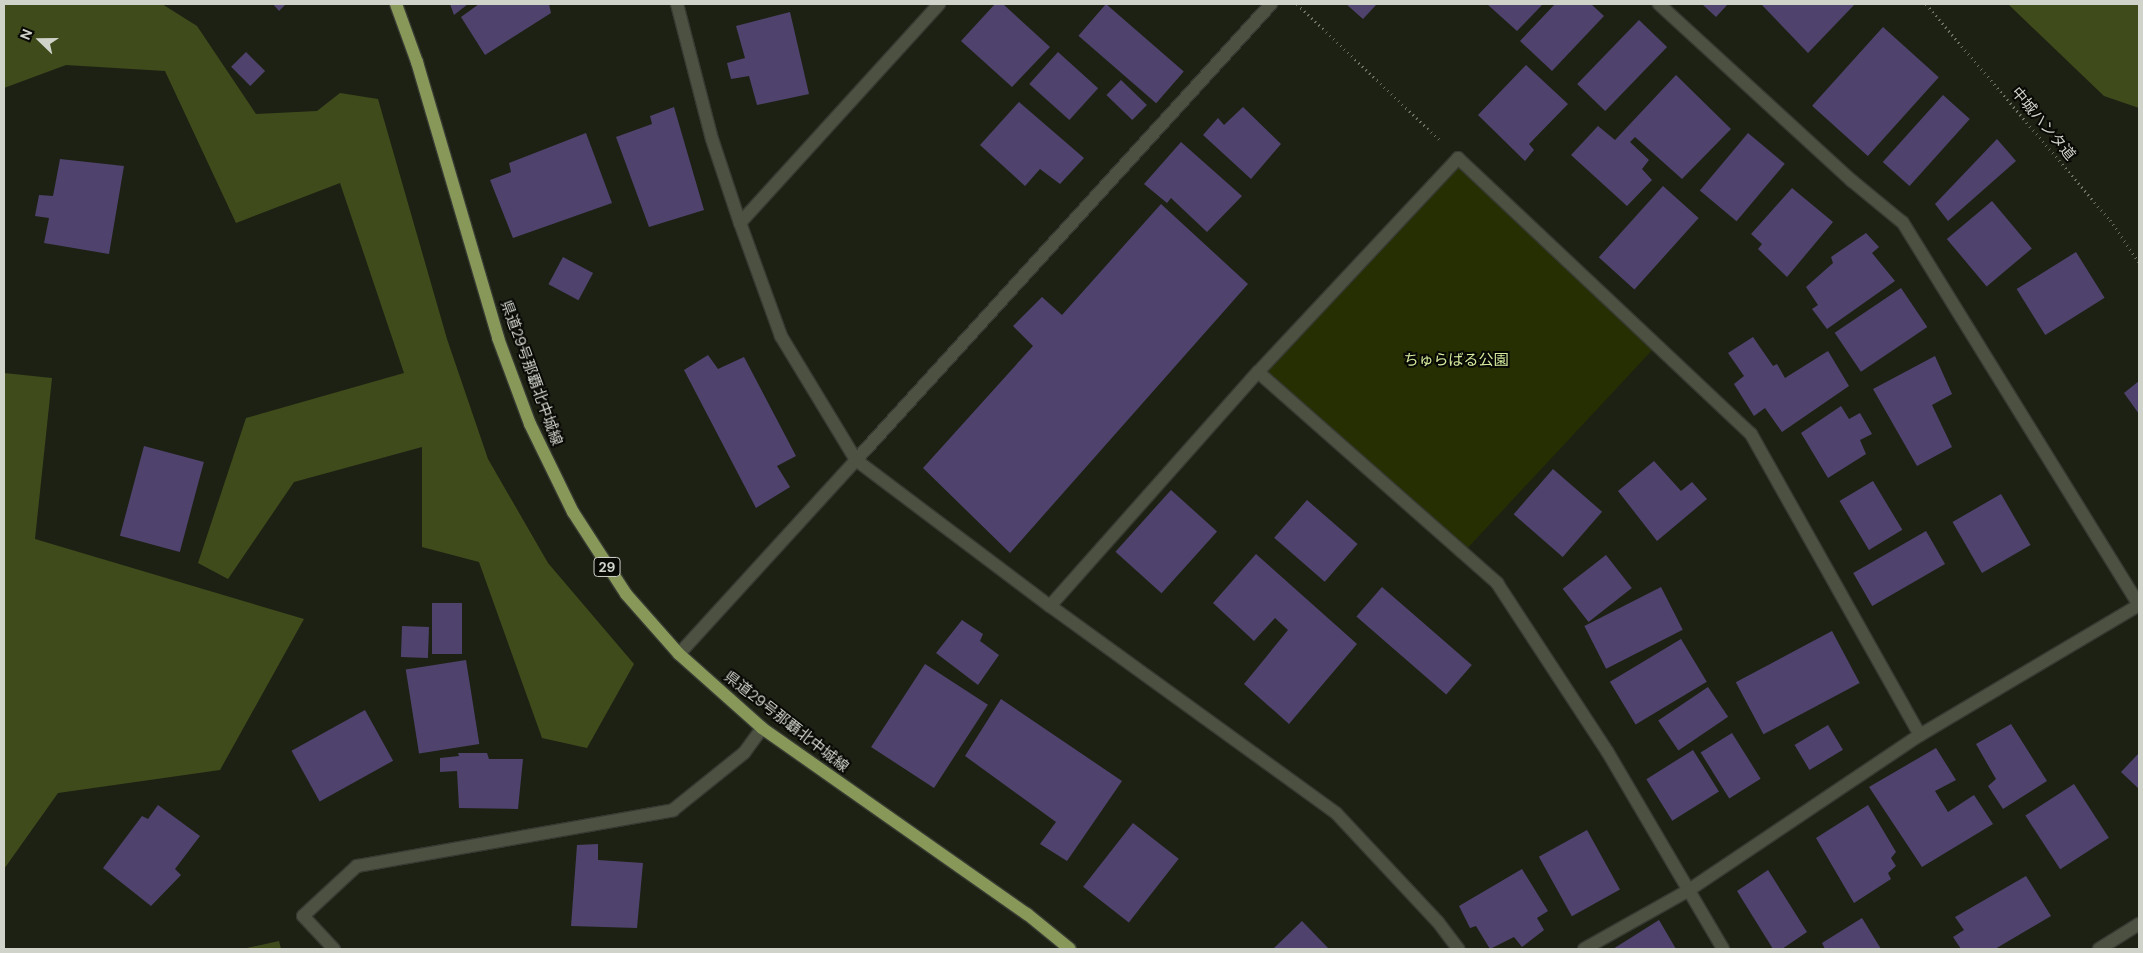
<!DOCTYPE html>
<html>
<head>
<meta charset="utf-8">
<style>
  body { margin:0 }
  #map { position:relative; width:2143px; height:953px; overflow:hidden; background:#1d2114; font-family:"DM Sans","Noto Sans JP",sans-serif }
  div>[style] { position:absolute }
  .green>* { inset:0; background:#252f01; transform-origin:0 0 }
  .forest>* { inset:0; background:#3f4b1b }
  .building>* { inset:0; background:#4f436d; transform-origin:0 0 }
  .path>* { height:3px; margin-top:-1.5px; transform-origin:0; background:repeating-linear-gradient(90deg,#6f7267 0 1px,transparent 0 5px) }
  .roads { filter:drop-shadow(1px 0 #373a32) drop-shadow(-1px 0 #373a32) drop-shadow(0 1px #373a32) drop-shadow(0 -1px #373a32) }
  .minor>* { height:12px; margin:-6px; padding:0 6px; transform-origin:6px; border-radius:6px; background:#4c5142 }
  .major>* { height:12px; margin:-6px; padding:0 6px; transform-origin:6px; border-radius:6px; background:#879858 }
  span { translate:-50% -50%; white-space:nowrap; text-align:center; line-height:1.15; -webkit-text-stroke:4px #080905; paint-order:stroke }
  .shield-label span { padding:1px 4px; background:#080905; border:1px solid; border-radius:4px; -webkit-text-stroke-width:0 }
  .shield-label { font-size:14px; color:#d0d3ca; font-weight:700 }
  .street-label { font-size:15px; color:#d0d3ca }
  .park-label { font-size:15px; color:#d5eb9e }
  .frame { position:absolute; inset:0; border:5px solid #d0d3ca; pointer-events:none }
  .north { position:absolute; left:15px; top:15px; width:50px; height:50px; -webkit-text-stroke:4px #080905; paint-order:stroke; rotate:292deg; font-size:14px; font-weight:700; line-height:20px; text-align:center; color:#d0d3ca }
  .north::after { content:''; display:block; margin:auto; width:18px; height:22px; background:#d0d3ca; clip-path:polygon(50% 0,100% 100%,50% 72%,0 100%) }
</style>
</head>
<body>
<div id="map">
  <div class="green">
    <i style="left:1458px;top:158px;width:273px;height:293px;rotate:43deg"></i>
  </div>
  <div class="forest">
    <i style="clip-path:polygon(4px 4px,162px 4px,197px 26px,256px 114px,317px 111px,340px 93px,378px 99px,447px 339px,488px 459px,548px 563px,634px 664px,587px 748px,542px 738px,479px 562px,422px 547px,422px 447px,294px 482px,228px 579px,198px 563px,246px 418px,404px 373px,340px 183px,236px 223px,165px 71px,66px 65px,4px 88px)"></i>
    <i style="clip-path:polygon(2008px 4px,2139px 4px,2139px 108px,2104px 96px)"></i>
    <i style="clip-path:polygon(4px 373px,52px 378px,35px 539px,304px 619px,220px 770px,58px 793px,4px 869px)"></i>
    <i style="clip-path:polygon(279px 941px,281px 949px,242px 949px)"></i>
  </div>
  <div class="building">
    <i style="clip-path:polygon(273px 4px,286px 4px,279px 11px)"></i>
    <i style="clip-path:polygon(450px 4px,468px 4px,454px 15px)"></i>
    <i style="clip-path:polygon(479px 4px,549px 4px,551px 13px,485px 55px,461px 17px)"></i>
    <i style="clip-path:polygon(995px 4px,1003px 4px,1050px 47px,1012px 87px,961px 41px)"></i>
    <i style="left:1106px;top:4px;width:103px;height:42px;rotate:41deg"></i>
    <i style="clip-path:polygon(1346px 4px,1377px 4px,1363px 19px)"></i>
    <i style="clip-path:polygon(1487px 4px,1543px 4px,1517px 31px)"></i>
    <i style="clip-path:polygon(1555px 4px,1591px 4px,1604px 16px,1552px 71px,1520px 41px)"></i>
    <i style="clip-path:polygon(1702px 4px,1728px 4px,1716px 17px)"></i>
    <i style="clip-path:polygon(1761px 4px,1855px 4px,1808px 53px)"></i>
    <i style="clip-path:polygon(790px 12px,809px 94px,757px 105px,749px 76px,731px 79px,727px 63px,745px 58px,736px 26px)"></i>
    <i style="left:1639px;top:20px;width:39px;height:89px;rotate:44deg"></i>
    <i style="left:1883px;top:27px;width:75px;height:106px;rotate:42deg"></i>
    <i style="left:246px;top:52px;width:27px;height:21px;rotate:45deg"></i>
    <i style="left:1058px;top:52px;width:54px;height:43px;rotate:42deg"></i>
    <i style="clip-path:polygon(1526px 65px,1568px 104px,1529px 144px,1534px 150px,1525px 161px,1478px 115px)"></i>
    <i style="clip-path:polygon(1676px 75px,1731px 129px,1682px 179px,1635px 137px,1630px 142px,1649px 160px,1642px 169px,1652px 180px,1627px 206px,1571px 155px,1598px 126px,1615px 140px)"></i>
    <i style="left:1121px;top:80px;width:36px;height:21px;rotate:44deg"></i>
    <i style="left:1943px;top:95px;width:36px;height:90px;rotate:42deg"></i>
    <i style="clip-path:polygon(1019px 102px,1084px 158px,1060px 184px,1040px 169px,1025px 186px,980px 145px)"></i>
    <i style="clip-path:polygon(674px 107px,704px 210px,649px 227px,616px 137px,652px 124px,650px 116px)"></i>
    <i style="clip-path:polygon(1243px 107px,1281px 144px,1251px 179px,1203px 135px,1218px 118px,1224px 125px)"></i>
    <i style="clip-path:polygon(586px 133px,612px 203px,513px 238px,490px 180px,511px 172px,509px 163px)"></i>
    <i style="left:1748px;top:133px;width:48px;height:75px;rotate:40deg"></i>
    <i style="clip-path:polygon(1997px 139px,2016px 161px,1948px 221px,1935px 204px)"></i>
    <i style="clip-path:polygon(1181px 142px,1242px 196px,1207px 232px,1171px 198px,1167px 203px,1144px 184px)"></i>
    <i style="clip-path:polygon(60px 159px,124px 166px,109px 254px,44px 243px,49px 218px,35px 216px,39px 195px,53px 196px)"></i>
    <i style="left:1663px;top:186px;width:48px;height:96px;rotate:42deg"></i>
    <i style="clip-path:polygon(1792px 188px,1833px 222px,1787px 277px,1758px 249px,1762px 244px,1751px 234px)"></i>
    <i style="left:1992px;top:201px;width:62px;height:59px;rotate:50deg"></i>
    <i style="clip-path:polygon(1161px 204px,1248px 284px,1010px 553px,923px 468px,1033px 346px,1013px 326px,1042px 297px,1062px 315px)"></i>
    <i style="clip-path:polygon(1866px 233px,1879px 247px,1872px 253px,1895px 281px,1827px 329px,1812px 309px,1818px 305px,1806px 287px,1833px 263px,1831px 257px)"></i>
    <i style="left:2076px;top:252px;width:54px;height:70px;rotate:58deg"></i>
    <i style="left:563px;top:257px;width:34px;height:31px;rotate:28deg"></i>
    <i style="left:1901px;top:288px;width:47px;height:80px;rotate:56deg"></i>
    <i style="clip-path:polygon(1753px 337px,1773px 366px,1777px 364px,1785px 378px,1828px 351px,1849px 386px,1782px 432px,1765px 408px,1754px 416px,1734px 384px,1744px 376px,1728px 353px)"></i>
    <i style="clip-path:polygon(708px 355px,718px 369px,744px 357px,796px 456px,777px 466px,790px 487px,756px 508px,684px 370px)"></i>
    <i style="clip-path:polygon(1935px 356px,1952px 394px,1932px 405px,1952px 447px,1917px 466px,1873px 389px)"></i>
    <i style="clip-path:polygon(2139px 381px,2139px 414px,2124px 393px)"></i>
    <i style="clip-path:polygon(1841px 406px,1849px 419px,1860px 413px,1872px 434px,1860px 440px,1866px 454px,1828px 478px,1801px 433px)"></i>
    <i style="left:144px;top:446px;width:62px;height:93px;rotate:15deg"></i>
    <i style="clip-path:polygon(1654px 461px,1681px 491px,1692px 482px,1707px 499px,1657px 541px,1618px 491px)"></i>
    <i style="left:1553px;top:469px;width:65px;height:60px;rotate:41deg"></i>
    <i style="left:1873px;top:481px;width:57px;height:39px;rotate:59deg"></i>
    <i style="left:1171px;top:490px;width:62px;height:83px;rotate:42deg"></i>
    <i style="left:2001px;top:494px;width:59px;height:56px;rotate:60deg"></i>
    <i style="left:1307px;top:500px;width:67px;height:50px;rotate:41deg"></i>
    <i style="left:1926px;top:531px;width:38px;height:84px;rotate:60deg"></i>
    <i style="clip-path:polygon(1256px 554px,1357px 644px,1289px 724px,1244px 684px,1288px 630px,1275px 618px,1254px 641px,1213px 603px)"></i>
    <i style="left:1606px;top:555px;width:42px;height:55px;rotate:52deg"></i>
    <i style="left:1382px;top:587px;width:119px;height:39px;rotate:41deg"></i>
    <i style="left:1661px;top:587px;width:48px;height:86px;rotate:63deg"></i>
    <i style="left:432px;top:603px;width:30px;height:51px"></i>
    <i style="clip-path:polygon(962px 620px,983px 634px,980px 641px,999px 655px,978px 685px,936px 653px)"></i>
    <i style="left:429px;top:627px;width:31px;height:27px;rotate:92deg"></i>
    <i style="left:1832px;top:631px;width:59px;height:109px;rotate:62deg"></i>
    <i style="left:1681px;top:639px;width:50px;height:83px;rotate:59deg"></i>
    <i style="left:466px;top:660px;width:85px;height:61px;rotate:81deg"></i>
    <i style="left:925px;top:664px;width:75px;height:99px;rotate:33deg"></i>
    <i style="left:1708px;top:687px;width:36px;height:60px;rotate:56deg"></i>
    <i style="clip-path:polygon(1001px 699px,1122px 781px,1067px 861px,1040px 844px,1056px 822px,965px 756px)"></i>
    <i style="left:365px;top:710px;width:58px;height:84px;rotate:61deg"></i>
    <i style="clip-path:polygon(2011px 724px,2047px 781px,2003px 809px,1988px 786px,1996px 779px,1976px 744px)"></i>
    <i style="left:1828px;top:725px;width:29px;height:39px;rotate:59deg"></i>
    <i style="left:1732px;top:733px;width:54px;height:37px;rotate:58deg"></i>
    <i style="clip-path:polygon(1936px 748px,1956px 780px,1935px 791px,1948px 812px,1974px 795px,1993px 824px,1922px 867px,1869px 787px)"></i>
    <i style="left:1693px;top:750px;width:49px;height:55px;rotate:58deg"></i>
    <i style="clip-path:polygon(458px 753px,487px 753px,489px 759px,523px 759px,518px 809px,459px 808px,457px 771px,440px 772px,440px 758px,459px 756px)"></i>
    <i style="clip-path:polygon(2139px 753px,2139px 789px,2121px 772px)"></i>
    <i style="left:2074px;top:784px;width:64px;height:58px;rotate:57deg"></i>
    <i style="clip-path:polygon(158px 805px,200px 836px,175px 869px,181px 875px,151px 906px,103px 868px,142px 816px,148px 819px)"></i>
    <i style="clip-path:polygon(1868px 805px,1896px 852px,1891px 858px,1896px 866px,1888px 873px,1891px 879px,1854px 903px,1816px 838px)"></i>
    <i style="left:1133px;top:823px;width:58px;height:81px;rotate:38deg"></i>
    <i style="left:1587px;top:830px;width:68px;height:55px;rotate:61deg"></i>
    <i style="clip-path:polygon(598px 844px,598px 860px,643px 863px,637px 928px,571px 926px,577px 845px)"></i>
    <i style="clip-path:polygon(1522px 869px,1548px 911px,1537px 918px,1544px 930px,1522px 947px,1514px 937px,1490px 949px,1476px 926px,1470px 928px,1459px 906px)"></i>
    <i style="clip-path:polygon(1768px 870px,1807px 932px,1782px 949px,1773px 949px,1737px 891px)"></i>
    <i style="clip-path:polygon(2026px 876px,2051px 916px,1995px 949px,1961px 949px,1953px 937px,1964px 930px,1955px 917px)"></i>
    <i style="clip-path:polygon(1862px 918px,1881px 949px,1825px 949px,1822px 943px)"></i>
    <i style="clip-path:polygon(1659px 920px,1676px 949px,1613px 949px)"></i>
    <i style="clip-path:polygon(1302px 921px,1329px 949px,1273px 949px)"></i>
  </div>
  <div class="path">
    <i style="left:1297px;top:4px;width:199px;rotate:43.6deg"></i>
    <i style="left:1926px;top:4px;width:284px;rotate:49.6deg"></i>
    <i style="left:2110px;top:220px;width:51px;rotate:55.4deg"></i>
  </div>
  <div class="roads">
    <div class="minor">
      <i style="left:677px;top:4px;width:139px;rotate:75.5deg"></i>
      <i style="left:712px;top:139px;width:89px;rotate:71.6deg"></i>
      <i style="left:740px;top:223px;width:296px;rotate:-47.7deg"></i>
      <i style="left:1271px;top:4px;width:617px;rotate:132.3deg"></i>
      <i style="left:856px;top:460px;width:243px;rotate:37deg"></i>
      <i style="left:1050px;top:606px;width:313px;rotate:-48.4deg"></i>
      <i style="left:1258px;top:372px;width:293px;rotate:-46.9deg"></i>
      <i style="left:1458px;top:158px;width:403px;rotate:43.3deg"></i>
      <i style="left:1751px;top:434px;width:345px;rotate:60.7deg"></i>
      <i style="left:1258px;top:372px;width:319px;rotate:41.4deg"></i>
      <i style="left:1497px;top:583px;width:201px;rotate:56.8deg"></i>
      <i style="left:1607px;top:751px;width:229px;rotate:59.6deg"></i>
      <i style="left:1050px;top:606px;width:353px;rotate:35.9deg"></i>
      <i style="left:1336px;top:813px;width:149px;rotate:46.9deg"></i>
      <i style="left:1438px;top:922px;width:34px;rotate:53deg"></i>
      <i style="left:679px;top:654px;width:263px;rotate:-47.6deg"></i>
      <i style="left:856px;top:460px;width:145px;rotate:-121.2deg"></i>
      <i style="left:781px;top:336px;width:120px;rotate:-109.9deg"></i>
      <i style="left:334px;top:949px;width:45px;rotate:-133.2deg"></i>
      <i style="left:303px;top:916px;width:74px;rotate:-42.8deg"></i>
      <i style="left:357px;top:866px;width:321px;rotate:-10deg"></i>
      <i style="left:673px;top:810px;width:91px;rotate:-38.8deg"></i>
      <i style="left:744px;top:753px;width:31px;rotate:-54deg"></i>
      <i style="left:1584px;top:949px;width:120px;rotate:-29.3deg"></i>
      <i style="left:1689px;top:890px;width:278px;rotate:-33.9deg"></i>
      <i style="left:1920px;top:735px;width:255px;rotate:-30.7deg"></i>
      <i style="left:2139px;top:605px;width:450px;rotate:-121.7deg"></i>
      <i style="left:1902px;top:222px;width:65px;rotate:-140.6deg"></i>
      <i style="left:1852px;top:181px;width:262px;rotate:-137.5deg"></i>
      <i style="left:2099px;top:949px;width:47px;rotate:-32deg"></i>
    </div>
    <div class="major">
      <i style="left:396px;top:4px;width:62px;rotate:70.1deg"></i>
      <i style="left:417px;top:62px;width:288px;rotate:73.6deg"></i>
      <i style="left:498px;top:338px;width:92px;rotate:69.6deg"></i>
      <i style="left:530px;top:424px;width:98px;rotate:64deg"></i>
      <i style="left:573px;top:512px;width:98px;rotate:57.1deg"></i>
      <i style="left:626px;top:594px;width:80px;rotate:48.5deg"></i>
      <i style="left:679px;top:654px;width:111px;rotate:41.7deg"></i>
      <i style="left:762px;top:728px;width:324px;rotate:35.1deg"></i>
      <i style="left:1027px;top:914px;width:55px;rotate:39.1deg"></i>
    </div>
  </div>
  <div class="shield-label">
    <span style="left:607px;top:567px">29</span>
  </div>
  <div class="street-label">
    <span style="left:2043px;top:124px;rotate:50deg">中城ハンタ道</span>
    <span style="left:531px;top:373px;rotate:70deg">県道29号那覇北中城線</span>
    <span style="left:786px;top:722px;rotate:38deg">県道29号那覇北中城線</span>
  </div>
  <div class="park-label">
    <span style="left:1456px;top:361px">ちゅらばる公園</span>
  </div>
  <div class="frame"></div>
  <div class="north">N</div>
</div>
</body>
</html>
